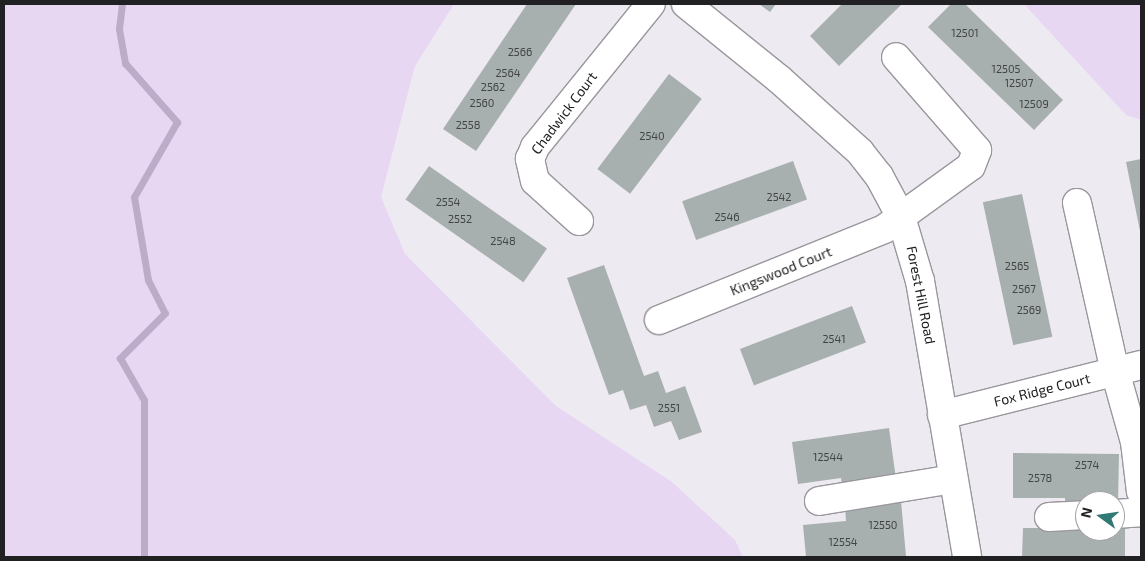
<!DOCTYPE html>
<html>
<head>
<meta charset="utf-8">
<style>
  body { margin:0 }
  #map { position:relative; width:1145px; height:561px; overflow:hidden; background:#eeeaf1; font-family:"Exo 2",sans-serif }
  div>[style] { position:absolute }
  .green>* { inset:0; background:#e7d7f3 }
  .stream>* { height:7px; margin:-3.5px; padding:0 3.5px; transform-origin:3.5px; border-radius:3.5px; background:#bdacc9 }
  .building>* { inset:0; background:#a7b0af; transform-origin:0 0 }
  .roads { filter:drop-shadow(1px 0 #9a969c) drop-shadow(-1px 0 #9a969c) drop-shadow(0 1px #9a969c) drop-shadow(0 -1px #9a969c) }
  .minor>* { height:28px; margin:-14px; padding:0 14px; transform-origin:14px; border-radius:14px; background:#fff }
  span { translate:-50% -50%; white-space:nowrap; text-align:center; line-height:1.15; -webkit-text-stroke:4px #fff; paint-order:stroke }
  .number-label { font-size:11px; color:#424445 }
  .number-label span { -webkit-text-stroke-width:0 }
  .street-label { font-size:14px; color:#212022 }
  .frame { position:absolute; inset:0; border:5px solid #212022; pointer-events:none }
  .north { position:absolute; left:1075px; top:491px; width:50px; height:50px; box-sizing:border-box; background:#fff; border:1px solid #a6a6a7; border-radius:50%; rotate:284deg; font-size:14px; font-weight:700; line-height:20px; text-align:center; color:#212022 }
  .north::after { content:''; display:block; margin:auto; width:18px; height:22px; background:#317974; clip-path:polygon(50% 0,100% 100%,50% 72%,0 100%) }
</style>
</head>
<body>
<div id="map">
  <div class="green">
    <i style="clip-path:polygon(4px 4px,454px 4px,415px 66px,381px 197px,405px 254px,556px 406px,672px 482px,735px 540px,743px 557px,4px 557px)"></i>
    <i style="clip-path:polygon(1024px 4px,1141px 4px,1141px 120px,1126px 115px)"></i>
  </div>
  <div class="stream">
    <i style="left:122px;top:4px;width:25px;rotate:97deg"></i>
    <i style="left:119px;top:29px;width:35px;rotate:80deg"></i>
    <i style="left:125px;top:63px;width:79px;rotate:48.6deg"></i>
    <i style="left:177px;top:122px;width:86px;rotate:119.8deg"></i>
    <i style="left:134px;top:197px;width:84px;rotate:80.4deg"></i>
    <i style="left:148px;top:280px;width:37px;rotate:63deg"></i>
    <i style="left:165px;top:313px;width:64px;rotate:135deg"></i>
    <i style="left:120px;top:358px;width:48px;rotate:60.3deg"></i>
    <i style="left:144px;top:400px;width:157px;rotate:90deg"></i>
  </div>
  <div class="building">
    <i style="clip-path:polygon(527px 4px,576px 4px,476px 151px,443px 129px)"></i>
    <i style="clip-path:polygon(759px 4px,776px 4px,770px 12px)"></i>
    <i style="clip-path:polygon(842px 4px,902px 4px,839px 66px,810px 36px)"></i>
    <i style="clip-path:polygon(951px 4px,965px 4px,1063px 100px,1034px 130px,928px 27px)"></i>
    <i style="left:669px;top:74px;width:41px;height:119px;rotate:37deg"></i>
    <i style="clip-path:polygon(1141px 159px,1141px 230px,1140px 231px,1126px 162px)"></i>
    <i style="left:793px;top:161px;width:41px;height:118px;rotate:70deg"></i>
    <i style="left:429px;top:166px;width:144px;height:41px;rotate:35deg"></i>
    <i style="left:1022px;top:194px;width:146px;height:40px;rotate:78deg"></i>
    <i style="clip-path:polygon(604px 265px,644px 376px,658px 371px,666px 393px,685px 386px,702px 432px,679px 440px,671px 421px,654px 427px,646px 405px,630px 410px,623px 390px,609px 395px,567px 278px)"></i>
    <i style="left:852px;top:306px;width:39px;height:120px;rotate:69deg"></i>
    <i style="clip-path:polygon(889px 428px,896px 479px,842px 487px,841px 478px,798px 484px,792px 442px)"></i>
    <i style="clip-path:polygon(1013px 453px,1119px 454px,1118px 505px,1115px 501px,1065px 504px,1065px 498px,1013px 498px)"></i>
    <i style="clip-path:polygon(901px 501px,906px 556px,806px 557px,803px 525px,846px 521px,845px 507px)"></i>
    <i style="clip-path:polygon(1023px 528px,1085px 528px,1085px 531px,1125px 528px,1125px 557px,1022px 557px)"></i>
  </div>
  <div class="roads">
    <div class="minor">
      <i style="left:686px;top:4px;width:119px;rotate:38.9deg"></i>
      <i style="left:779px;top:79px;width:109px;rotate:42deg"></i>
      <i style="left:860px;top:152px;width:31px;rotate:52deg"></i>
      <i style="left:879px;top:176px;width:47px;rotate:61.8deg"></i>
      <i style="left:901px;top:217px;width:67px;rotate:73.5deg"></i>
      <i style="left:920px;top:281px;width:280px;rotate:80.3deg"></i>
      <i style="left:1077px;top:203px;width:172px;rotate:77.3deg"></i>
      <i style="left:1115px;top:371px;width:74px;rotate:74.3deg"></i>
      <i style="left:1135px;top:442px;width:50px;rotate:83.2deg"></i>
      <i style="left:579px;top:221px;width:59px;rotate:-137.7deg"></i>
      <i style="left:535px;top:181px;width:23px;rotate:-103deg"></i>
      <i style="left:530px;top:159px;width:13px;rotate:-67deg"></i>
      <i style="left:535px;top:147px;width:184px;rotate:-51deg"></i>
      <i style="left:659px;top:320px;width:243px;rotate:-22deg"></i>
      <i style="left:884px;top:229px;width:107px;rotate:-35.9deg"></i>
      <i style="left:971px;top:166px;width:17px;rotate:-69deg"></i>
      <i style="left:977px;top:150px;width:123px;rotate:-131.1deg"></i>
      <i style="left:942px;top:415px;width:205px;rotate:-14.1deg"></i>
      <i style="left:819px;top:501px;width:136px;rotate:-9.3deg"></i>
      <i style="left:1115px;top:514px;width:26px;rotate:-4deg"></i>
      <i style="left:1049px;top:517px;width:36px;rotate:-3deg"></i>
    </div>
  </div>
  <div class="number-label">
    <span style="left:965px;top:33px">12501</span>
    <span style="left:520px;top:52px">2566</span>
    <span style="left:1006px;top:69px">12505</span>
    <span style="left:508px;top:73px">2564</span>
    <span style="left:1019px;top:83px">12507</span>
    <span style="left:493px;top:87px">2562</span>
    <span style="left:482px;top:103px">2560</span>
    <span style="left:1034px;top:104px">12509</span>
    <span style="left:468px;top:125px">2558</span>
    <span style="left:652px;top:136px">2540</span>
    <span style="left:779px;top:197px">2542</span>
    <span style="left:448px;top:202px">2554</span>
    <span style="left:727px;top:217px">2546</span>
    <span style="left:460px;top:219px">2552</span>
    <span style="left:503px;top:241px">2548</span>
    <span style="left:1017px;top:266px">2565</span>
    <span style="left:1024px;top:289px">2567</span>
    <span style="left:1029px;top:310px">2569</span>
    <span style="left:834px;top:339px">2541</span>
    <span style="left:669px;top:408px">2551</span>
    <span style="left:828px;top:457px">12544</span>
    <span style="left:1087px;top:465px">2574</span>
    <span style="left:1040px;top:478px">2578</span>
    <span style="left:883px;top:525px">12550</span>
    <span style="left:843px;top:542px">12554</span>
  </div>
  <div class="street-label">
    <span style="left:564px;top:113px;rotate:-53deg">Chadwick Court</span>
    <span style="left:781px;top:271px;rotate:-22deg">Kingswood Court</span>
    <span style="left:921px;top:295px;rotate:79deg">Forest Hill Road</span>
    <span style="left:1042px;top:390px;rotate:-14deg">Fox Ridge Court</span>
  </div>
  <div class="frame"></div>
  <div class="north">N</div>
</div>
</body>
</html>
